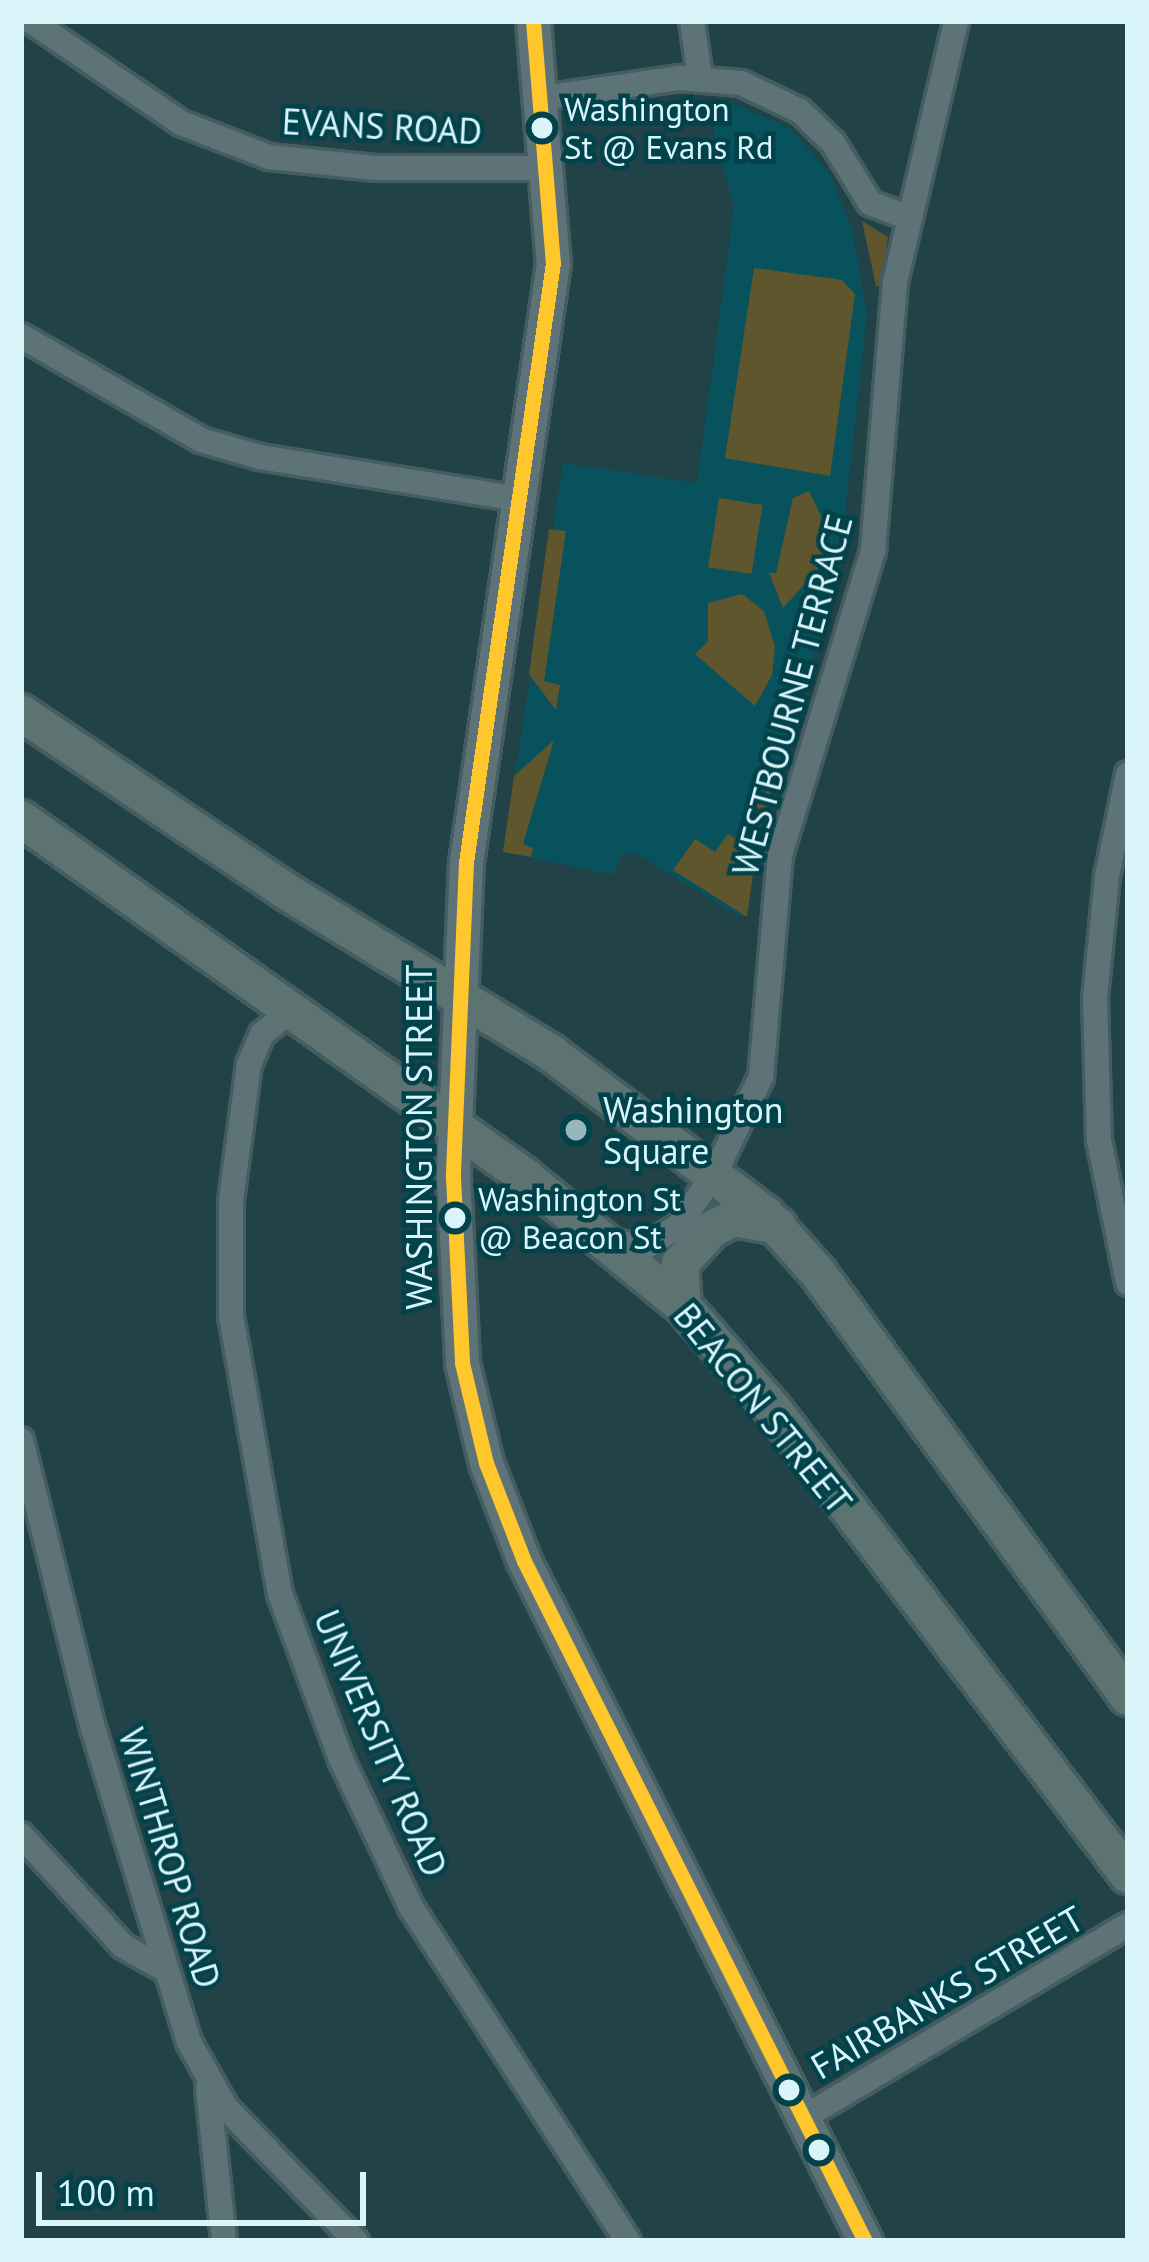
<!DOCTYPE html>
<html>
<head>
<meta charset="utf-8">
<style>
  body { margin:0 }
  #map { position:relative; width:1149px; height:2262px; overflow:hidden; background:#214247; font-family:"PT Sans",sans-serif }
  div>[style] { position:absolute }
  .built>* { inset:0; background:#07525c }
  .green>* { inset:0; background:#60562d; transform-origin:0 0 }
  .roads { filter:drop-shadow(3px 0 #445d60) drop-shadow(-3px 0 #445d60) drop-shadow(0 3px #445d60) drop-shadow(0 -3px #445d60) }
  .street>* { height:24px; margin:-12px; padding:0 12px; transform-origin:12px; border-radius:12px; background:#5e7377 }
  .secondary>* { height:33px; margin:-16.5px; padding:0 16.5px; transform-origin:16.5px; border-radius:16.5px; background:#5e7377 }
  .primary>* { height:36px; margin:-18px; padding:0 18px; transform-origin:18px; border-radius:18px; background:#5d7372 }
  .bus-1>* { height:15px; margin:-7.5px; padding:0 7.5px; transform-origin:7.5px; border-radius:7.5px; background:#ffc72c }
  .dots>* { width:33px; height:33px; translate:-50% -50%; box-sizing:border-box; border:6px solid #01424b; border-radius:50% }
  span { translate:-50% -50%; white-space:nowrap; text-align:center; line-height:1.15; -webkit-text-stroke:9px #01424b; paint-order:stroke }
  .bus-label { font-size:33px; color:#d9f5fa }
  .left { translate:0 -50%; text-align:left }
  .street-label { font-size:36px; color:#d9f5fa }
  .poi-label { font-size:36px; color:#d9f5fa }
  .frame { position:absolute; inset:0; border:24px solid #d9f5fa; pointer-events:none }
  .scale { position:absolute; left:36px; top:2172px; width:330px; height:54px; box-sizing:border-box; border:6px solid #d9f5fa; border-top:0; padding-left:15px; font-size:36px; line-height:42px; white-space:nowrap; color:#d9f5fa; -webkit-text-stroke:9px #01424b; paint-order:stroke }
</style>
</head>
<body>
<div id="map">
  <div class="built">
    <i style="clip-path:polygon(723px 99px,790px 128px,830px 174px,852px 229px,867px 314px,839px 571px,762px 822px,744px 919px,635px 853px,621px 856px,613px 875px,503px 852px,563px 463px,697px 483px,734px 208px,711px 120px)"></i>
  </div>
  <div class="green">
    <i style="clip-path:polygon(862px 221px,888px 237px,881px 287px,876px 286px)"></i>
    <i style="clip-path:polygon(754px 268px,842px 280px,855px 294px,830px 476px,725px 458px)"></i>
    <i style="clip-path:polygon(809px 491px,827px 528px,829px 557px,783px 608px,769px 573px,776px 573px,793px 498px)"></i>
    <i style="left:719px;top:498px;width:44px;height:70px;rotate:9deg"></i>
    <i style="clip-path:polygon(549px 529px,566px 531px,544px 681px,560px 685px,556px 710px,529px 674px)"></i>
    <i style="clip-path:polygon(742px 594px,764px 611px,775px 647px,772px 675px,755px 706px,695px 654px,708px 641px,708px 603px)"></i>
    <i style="clip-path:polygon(554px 740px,523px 844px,533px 848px,531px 857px,503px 852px,514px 776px)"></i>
    <i style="clip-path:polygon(775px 777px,758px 838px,747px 917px,673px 870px,695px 839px,715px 852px,728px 834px,735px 838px)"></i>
  </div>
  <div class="roads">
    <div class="street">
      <i style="left:31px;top:21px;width:181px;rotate:34.2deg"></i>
      <i style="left:181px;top:123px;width:94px;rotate:21.1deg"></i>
      <i style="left:269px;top:157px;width:107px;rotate:5.9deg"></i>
      <i style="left:375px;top:168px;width:175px"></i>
      <i style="left:692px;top:21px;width:57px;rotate:81.9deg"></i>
      <i style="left:542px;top:98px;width:138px;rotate:-8.3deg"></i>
      <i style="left:679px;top:78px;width:62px;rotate:4.6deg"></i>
      <i style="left:741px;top:83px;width:65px;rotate:25.4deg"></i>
      <i style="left:800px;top:111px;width:46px;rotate:44.1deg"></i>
      <i style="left:833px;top:143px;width:70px;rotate:58.3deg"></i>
      <i style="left:870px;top:203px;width:42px;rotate:21deg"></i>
      <i style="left:21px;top:336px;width:208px;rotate:30deg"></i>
      <i style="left:201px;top:440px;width:61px;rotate:16.1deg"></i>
      <i style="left:260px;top:457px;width:262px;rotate:9.2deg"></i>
      <i style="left:1128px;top:774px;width:104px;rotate:101.6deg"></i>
      <i style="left:1107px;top:876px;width:123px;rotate:95.6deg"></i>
      <i style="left:1095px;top:998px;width:142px;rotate:88.4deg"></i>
      <i style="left:1099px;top:1140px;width:146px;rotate:78.5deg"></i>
      <i style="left:288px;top:1013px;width:33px;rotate:141deg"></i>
      <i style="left:262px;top:1034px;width:33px;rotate:113deg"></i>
      <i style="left:249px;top:1064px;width:138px;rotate:97.5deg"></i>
      <i style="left:231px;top:1201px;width:115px;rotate:90deg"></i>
      <i style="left:231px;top:1316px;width:282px;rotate:80deg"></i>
      <i style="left:280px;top:1594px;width:176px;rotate:69.7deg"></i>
      <i style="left:341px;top:1759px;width:164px;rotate:64.7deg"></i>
      <i style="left:411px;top:1907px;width:398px;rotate:57deg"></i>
      <i style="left:611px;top:1242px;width:34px;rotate:8deg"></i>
      <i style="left:645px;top:1247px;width:39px;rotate:-32deg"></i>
      <i style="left:678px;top:1226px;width:65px;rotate:-55.1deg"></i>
      <i style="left:715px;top:1173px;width:106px;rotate:-64.4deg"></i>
      <i style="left:761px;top:1077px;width:223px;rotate:-85.1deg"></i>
      <i style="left:780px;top:855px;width:319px;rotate:-73deg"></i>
      <i style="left:873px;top:550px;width:269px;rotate:-85.3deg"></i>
      <i style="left:895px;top:282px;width:268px;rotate:-76.8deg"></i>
      <i style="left:21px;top:1440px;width:297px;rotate:76deg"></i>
      <i style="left:93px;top:1728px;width:328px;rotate:73deg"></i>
      <i style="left:189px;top:2042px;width:76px;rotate:60.7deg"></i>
      <i style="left:226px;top:2108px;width:186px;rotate:45.7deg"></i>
      <i style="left:21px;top:1835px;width:151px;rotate:47.4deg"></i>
      <i style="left:123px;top:1946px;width:45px;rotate:29.4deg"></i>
      <i style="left:208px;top:2088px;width:154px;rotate:84deg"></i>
      <i style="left:801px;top:2119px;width:380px;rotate:-30.7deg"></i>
    </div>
    <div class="secondary">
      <i style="left:533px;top:21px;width:243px;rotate:85.3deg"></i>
      <i style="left:553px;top:263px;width:605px;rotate:98.26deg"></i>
      <i style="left:466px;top:862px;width:315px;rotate:92.4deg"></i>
      <i style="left:453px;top:1177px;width:186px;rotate:87.2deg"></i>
      <i style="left:462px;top:1363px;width:103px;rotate:76.5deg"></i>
      <i style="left:486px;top:1463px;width:105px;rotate:68.8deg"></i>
      <i style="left:524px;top:1561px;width:761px;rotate:63.37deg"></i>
    </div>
    <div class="primary">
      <i style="left:21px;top:713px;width:317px;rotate:33.9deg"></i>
      <i style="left:284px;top:890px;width:313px;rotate:31.4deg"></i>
      <i style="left:551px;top:1053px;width:269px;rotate:37deg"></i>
      <i style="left:766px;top:1215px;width:78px;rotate:48.1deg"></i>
      <i style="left:818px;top:1273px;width:525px;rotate:53.83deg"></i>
      <i style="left:21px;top:819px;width:615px;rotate:35.34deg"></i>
      <i style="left:523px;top:1175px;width:207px;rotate:39.3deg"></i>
      <i style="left:683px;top:1306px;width:137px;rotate:48.9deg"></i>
      <i style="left:773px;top:1409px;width:586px;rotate:52.7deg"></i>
      <i style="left:683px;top:1306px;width:42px;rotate:-94.1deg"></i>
      <i style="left:680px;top:1264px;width:47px;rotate:-47.6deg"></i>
      <i style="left:712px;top:1229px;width:25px;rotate:-27deg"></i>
      <i style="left:734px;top:1218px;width:45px;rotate:10.3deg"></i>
    </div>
  </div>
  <div class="bus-1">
    <i style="left:533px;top:21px;width:243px;rotate:85.3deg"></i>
    <i style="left:553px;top:263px;width:605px;rotate:98.26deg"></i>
    <i style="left:466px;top:862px;width:315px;rotate:92.4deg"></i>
    <i style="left:453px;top:1177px;width:186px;rotate:87.2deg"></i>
    <i style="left:462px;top:1363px;width:103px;rotate:76.5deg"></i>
    <i style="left:486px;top:1463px;width:105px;rotate:68.8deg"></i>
    <i style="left:524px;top:1561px;width:761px;rotate:63.37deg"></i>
  </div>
  <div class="dots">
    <i style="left:542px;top:128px;background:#d9f5fa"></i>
    <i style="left:576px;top:1130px;background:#99b6bb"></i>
    <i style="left:455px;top:1218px;background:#d9f5fa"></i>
    <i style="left:789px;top:2090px;background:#d9f5fa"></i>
    <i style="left:819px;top:2150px;background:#d9f5fa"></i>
  </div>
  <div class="bus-label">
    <span class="left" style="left:564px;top:128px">Washington<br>St @ Evans Rd</span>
    <span class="left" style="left:478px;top:1218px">Washington St<br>@ Beacon St</span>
  </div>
  <div class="street-label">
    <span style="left:382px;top:126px;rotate:3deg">EVANS ROAD</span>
    <span style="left:792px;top:695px;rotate:-75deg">WESTBOURNE TERRACE</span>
    <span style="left:419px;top:1137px;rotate:-90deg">WASHINGTON STREET</span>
    <span style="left:763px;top:1408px;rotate:51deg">BEACON STREET</span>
    <span style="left:381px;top:1743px;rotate:67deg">UNIVERSITY ROAD</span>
    <span style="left:170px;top:1858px;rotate:73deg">WINTHROP ROAD</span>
    <span style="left:947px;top:1992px;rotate:-30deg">FAIRBANKS STREET</span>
  </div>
  <div class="poi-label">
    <span class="left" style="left:603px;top:1130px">Washington<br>Square</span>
  </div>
  <div class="frame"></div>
  <div class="scale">100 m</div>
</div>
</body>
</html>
